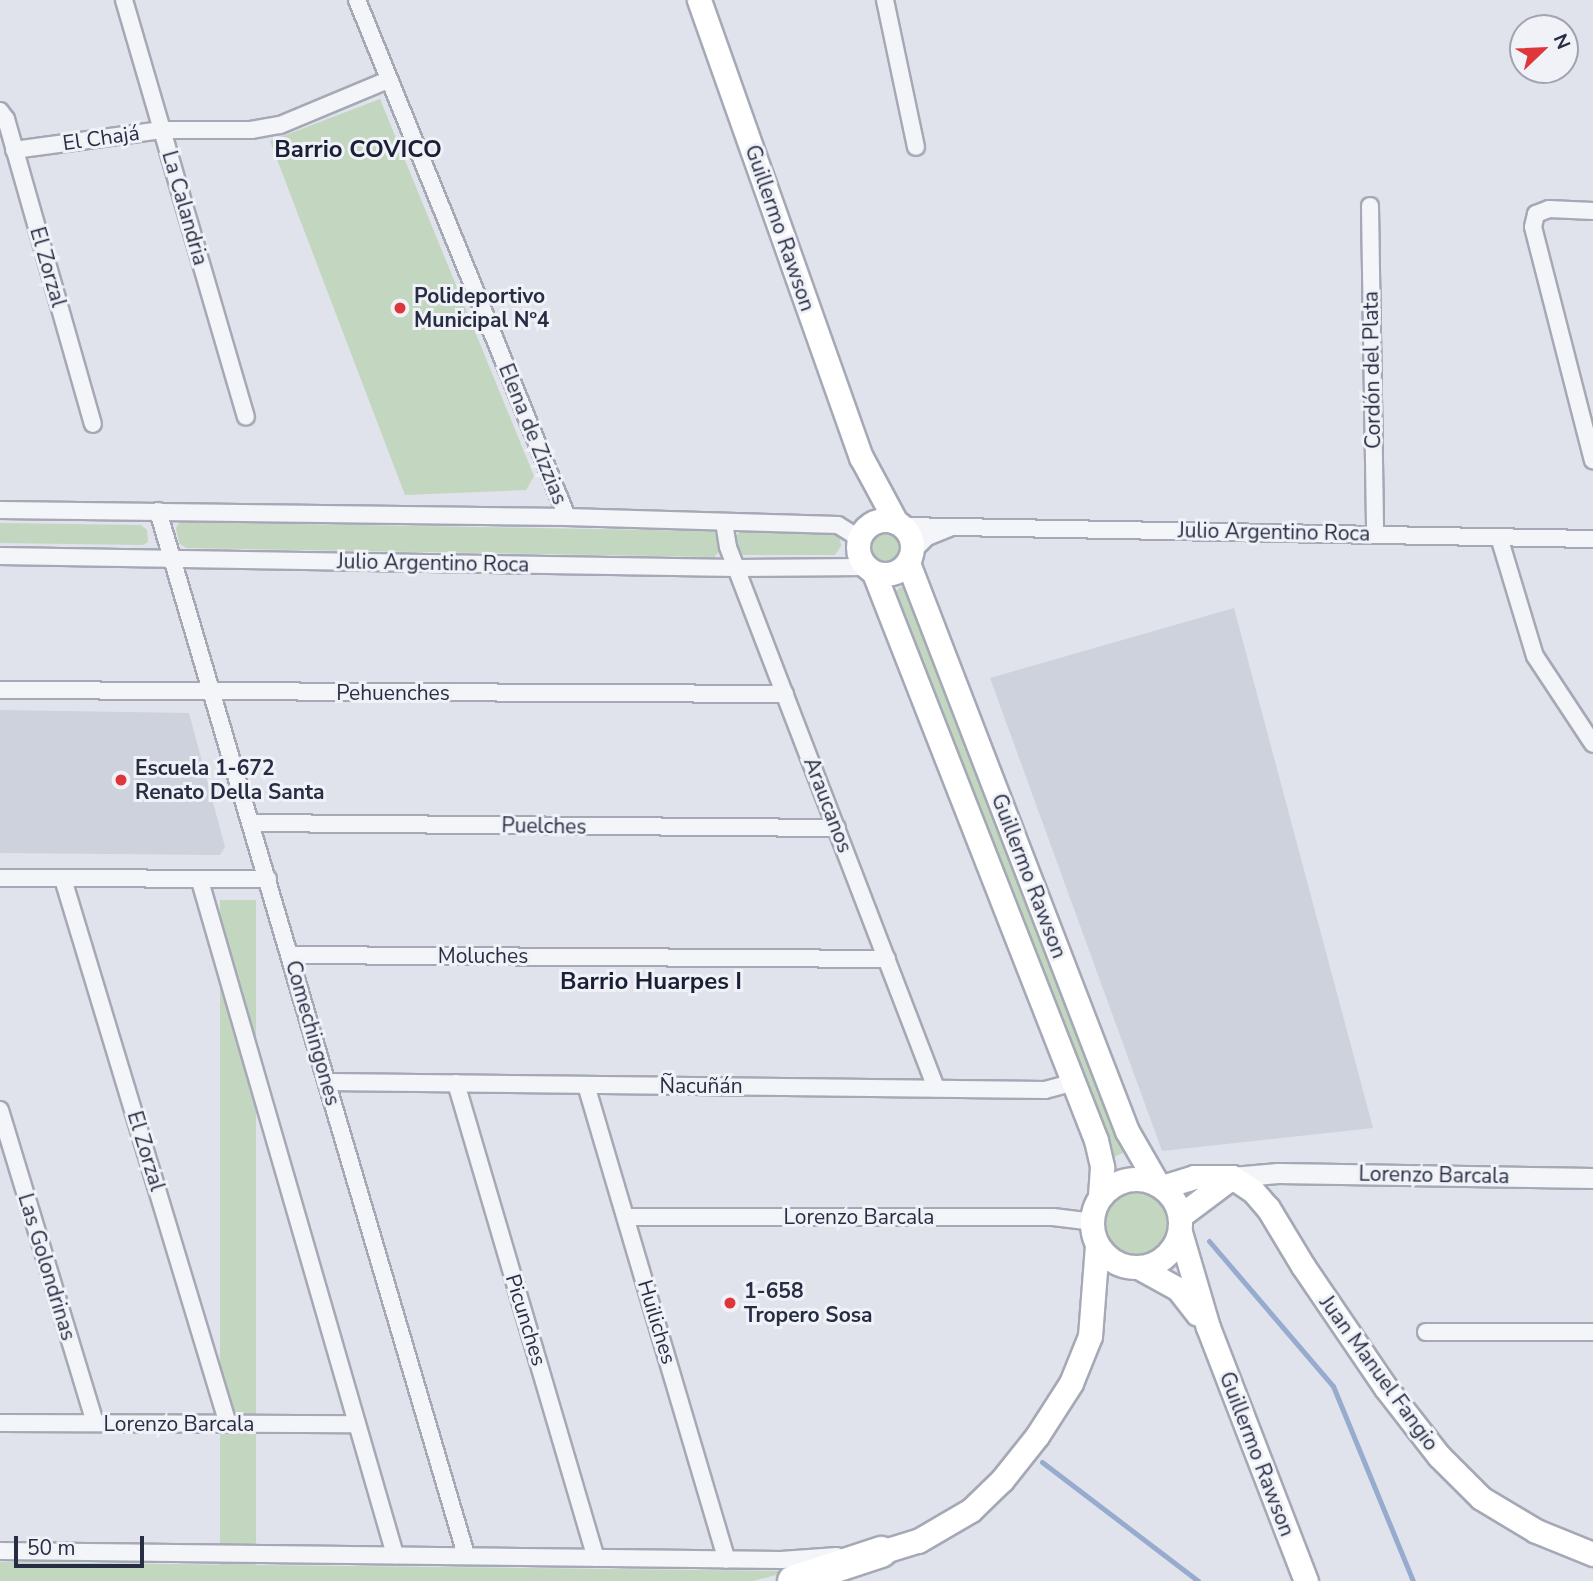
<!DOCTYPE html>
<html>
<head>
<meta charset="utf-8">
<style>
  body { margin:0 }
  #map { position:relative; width:1593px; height:1581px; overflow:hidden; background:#e0e3eb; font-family:"Nunito Sans",sans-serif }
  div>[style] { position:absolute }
  .built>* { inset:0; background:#ced2dd }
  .green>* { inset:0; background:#c3d6c0; transform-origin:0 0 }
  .round { border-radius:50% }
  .stream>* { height:5px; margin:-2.5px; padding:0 2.5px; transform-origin:2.5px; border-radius:2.5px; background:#97abcf }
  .roads { filter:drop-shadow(2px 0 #a5a9b6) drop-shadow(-2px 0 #a5a9b6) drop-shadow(0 2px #a5a9b6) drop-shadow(0 -2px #a5a9b6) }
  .minor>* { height:16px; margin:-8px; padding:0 8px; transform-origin:8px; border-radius:8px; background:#f4f5f8 }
  .tertiary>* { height:19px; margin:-9.5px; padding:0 9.5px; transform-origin:9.5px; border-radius:9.5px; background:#f4f5f8 }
  .secondary>* { height:23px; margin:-11.5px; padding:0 11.5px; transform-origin:11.5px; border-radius:11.5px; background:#fff }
  .secondary>.ring { margin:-11.5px; padding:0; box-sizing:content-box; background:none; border:23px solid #fff; border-radius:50% }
  .motorway>* { height:30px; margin:-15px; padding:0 15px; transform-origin:15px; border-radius:15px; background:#fff }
  .dots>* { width:19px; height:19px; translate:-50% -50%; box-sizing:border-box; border:4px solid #f0f2f8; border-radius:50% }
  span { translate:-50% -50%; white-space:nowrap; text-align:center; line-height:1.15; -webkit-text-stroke:6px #f0f2f8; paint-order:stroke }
  .street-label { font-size:21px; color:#272e44 }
  .poi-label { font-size:21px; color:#272e44; font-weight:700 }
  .left { translate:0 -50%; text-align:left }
  .quarter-label { font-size:24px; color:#191f35; font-weight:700 }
  .north { position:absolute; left:1509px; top:14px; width:70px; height:70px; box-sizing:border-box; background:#f0f2f8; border:2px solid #a0a4b0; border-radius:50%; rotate:67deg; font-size:19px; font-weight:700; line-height:28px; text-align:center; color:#272e44 }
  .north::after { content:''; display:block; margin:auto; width:24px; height:32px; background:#de373b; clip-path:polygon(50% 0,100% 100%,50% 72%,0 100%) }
  .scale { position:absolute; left:14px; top:1536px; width:130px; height:32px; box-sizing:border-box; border:4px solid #272e44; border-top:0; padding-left:9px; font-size:21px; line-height:24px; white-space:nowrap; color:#272e44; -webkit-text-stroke:5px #f0f2f8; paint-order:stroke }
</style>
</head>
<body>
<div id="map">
  <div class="built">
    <i style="clip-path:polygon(1234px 608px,1373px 1128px,1162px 1151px,990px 678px)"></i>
    <i style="clip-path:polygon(0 710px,189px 713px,225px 847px,220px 855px,0 853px)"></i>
  </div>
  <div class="green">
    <i style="clip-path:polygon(380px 99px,534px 476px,526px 490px,405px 495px,270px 141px)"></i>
    <i style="clip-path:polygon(180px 522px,712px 531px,719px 536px,719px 552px,714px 557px,186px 548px,179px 543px,176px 528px)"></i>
    <i style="clip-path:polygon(0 523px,141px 525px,147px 530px,148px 542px,143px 545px,0 543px)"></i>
    <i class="round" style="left:865px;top:527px;width:40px;height:40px"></i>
    <i style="clip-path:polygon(740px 531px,833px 532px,840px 539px,841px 546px,835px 555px,743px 555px,737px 549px,736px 536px)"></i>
    <i style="clip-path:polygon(900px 587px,907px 588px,1129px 1150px,1110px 1159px,893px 594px)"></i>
    <i style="left:220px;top:900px;width:36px;height:666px"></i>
    <i class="round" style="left:1103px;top:1189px;width:68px;height:68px"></i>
    <i style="clip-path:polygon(0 1562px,791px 1571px,753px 1581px,0 1581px)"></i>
  </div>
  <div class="stream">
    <i style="left:1209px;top:1241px;width:191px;rotate:49.5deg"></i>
    <i style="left:1333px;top:1386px;width:211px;rotate:67.7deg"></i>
    <i style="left:1042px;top:1462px;width:196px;rotate:37.3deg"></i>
  </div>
  <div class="roads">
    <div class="minor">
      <i style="left:124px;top:0;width:434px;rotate:73.7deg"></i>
      <i style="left:357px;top:0;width:558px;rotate:67.89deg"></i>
      <i style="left:885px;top:0;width:150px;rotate:78.1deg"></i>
      <i style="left:0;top:111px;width:10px;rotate:53deg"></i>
      <i style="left:6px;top:119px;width:317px;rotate:74.1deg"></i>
      <i style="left:14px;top:150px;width:149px;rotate:-7.7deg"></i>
      <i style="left:162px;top:130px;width:89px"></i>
      <i style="left:251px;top:130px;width:29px;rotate:-10deg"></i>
      <i style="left:280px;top:125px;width:117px;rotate:-22.6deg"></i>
      <i style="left:1370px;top:206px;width:328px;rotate:89.1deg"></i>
      <i style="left:1593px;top:211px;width:44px;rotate:-177.4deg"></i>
      <i style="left:1549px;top:209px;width:14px;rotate:159deg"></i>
      <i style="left:1536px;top:214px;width:13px;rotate:103deg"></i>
      <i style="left:1533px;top:227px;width:241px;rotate:75.6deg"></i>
      <i style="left:0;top:510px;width:567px;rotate:0.71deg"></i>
      <i style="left:567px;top:517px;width:271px;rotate:1.7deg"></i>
      <i style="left:838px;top:525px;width:25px;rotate:32deg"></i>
      <i style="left:158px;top:511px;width:1088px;rotate:73.56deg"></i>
      <i style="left:724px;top:522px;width:25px;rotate:81deg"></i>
      <i style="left:728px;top:547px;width:580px;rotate:68.97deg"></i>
      <i style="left:902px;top:526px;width:691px;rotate:1.08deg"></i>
      <i style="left:1499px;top:537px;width:124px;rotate:73.2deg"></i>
      <i style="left:1535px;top:656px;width:105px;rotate:56.6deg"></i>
      <i style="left:912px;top:552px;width:21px;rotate:-45deg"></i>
      <i style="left:927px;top:537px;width:24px;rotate:-22deg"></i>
      <i style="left:0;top:556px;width:737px;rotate:0.93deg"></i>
      <i style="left:737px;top:568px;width:128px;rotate:-0.4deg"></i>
      <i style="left:0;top:690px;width:785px;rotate:0.29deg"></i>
      <i style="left:251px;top:823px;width:586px;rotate:0.49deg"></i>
      <i style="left:0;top:878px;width:268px;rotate:0.2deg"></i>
      <i style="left:63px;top:879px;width:569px;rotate:73.16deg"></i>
      <i style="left:200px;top:881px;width:702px;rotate:73.86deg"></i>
      <i style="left:290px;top:955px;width:597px;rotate:0.38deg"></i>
      <i style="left:327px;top:1082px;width:718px;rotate:0.64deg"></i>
      <i style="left:1045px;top:1090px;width:30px;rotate:-15deg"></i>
      <i style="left:456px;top:1083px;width:495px;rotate:73.6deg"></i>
      <i style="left:586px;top:1085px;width:495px;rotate:73.5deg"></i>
      <i style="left:0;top:1110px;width:327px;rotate:73.1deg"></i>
      <i style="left:626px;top:1217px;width:427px"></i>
      <i style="left:1053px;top:1217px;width:39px;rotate:7deg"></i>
      <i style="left:1426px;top:1332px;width:167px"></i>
      <i style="left:0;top:1423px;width:357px;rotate:0.2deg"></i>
      <i style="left:0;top:1551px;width:781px;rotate:0.66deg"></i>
      <i style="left:781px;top:1560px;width:56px;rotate:-4.1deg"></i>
    </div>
    <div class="tertiary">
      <i style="left:1232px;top:1177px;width:46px;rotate:-5deg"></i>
      <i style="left:1278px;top:1173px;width:315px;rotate:0.9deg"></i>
    </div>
    <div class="secondary">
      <i style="left:699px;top:0;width:485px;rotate:70.5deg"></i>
      <i style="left:861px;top:457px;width:74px;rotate:61.7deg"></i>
      <i class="ring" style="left:858px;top:520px;width:31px;height:31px"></i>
      <i style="left:908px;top:563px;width:609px;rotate:68.92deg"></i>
      <i style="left:1127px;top:1131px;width:62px;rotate:60.1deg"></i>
      <i style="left:874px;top:573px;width:609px;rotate:68.62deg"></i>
      <i style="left:1096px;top:1140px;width:28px;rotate:77deg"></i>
      <i style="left:1102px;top:1167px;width:30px;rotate:94deg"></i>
      <i style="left:1232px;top:1177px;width:25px;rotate:34deg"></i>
      <i style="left:1253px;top:1191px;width:23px;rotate:49deg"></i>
      <i style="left:1268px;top:1208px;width:68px;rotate:58.9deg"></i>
      <i style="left:1303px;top:1266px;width:148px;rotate:55.8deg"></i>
      <i style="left:1386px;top:1388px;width:86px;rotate:52.1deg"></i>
      <i style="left:1439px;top:1456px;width:59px;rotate:45deg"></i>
      <i style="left:1481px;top:1498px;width:64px;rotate:31deg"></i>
      <i style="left:1536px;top:1531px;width:61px;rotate:22deg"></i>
      <i class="ring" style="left:1092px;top:1179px;width:65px;height:65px"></i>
      <i style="left:1162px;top:1187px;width:34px;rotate:-17deg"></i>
      <i style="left:1194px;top:1177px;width:38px"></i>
      <i style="left:1180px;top:1216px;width:65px;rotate:-36.9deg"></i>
      <i style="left:1180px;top:1232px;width:99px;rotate:73.6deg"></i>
      <i style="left:1208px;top:1327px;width:272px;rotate:68.9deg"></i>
      <i style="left:1140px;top:1268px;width:43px;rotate:28.9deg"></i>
      <i style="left:1178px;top:1289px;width:31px;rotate:52deg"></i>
      <i style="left:881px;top:1552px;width:39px;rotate:-17deg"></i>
      <i style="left:918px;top:1541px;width:61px;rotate:-30.3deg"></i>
      <i style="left:971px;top:1510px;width:43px;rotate:-44.1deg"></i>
      <i style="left:1002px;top:1480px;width:56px;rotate:-51.5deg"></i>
      <i style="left:1037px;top:1436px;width:63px;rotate:-57.3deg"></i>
      <i style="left:1071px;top:1383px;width:51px;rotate:-68deg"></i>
      <i style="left:1090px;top:1336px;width:91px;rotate:-85.6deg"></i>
    </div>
    <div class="motorway">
      <i style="left:793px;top:1581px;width:93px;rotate:-18.2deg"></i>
    </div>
  </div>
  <div class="dots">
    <i style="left:400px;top:308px;background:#de373b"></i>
    <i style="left:121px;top:780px;background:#de373b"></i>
    <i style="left:730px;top:1303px;background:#de373b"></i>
  </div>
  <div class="street-label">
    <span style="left:101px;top:138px;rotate:-8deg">El Chajá</span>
    <span style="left:185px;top:208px;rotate:74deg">La Calandria</span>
    <span style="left:780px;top:228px;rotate:71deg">Guillermo Rawson</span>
    <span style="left:48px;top:267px;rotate:74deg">El Zorzal</span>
    <span style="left:1372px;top:370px;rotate:-91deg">Cordón del Plata</span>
    <span style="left:533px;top:434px;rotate:68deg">Elena de Zizzias</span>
    <span style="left:1274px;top:532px;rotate:1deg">Julio Argentino Roca</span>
    <span style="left:433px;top:563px;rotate:1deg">Julio Argentino Roca</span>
    <span style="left:393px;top:693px">Pehuenches</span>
    <span style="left:828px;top:805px;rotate:69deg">Araucanos</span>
    <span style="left:544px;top:826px;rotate:1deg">Puelches</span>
    <span style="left:1029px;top:876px;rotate:69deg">Guillermo Rawson</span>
    <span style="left:483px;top:956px">Moluches</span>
    <span style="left:313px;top:1033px;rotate:74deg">Comechingones</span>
    <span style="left:701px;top:1086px">Ñacuñán</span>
    <span style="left:146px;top:1151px;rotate:73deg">El Zorzal</span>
    <span style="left:1434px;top:1175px;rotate:1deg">Lorenzo Barcala</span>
    <span style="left:859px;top:1217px">Lorenzo Barcala</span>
    <span style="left:47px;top:1267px;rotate:73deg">Las Golondrinas</span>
    <span style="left:526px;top:1320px;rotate:73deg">Picunches</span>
    <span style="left:657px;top:1322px;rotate:73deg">Huiliches</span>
    <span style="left:1379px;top:1373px;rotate:54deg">Juan Manuel Fangio</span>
    <span style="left:179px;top:1424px">Lorenzo Barcala</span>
    <span style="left:1257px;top:1454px;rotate:69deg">Guillermo Rawson</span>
  </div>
  <div class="poi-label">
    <span class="left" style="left:414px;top:308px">Polideportivo<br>Municipal Nº4</span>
    <span class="left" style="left:135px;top:780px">Escuela 1-672<br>Renato Della Santa</span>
    <span class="left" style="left:744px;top:1303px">1-658<br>Tropero Sosa</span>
  </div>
  <div class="quarter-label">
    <span style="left:358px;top:150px">Barrio COVICO</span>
    <span style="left:651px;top:982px">Barrio Huarpes I</span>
  </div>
  <div class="north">N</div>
  <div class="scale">50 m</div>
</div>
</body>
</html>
